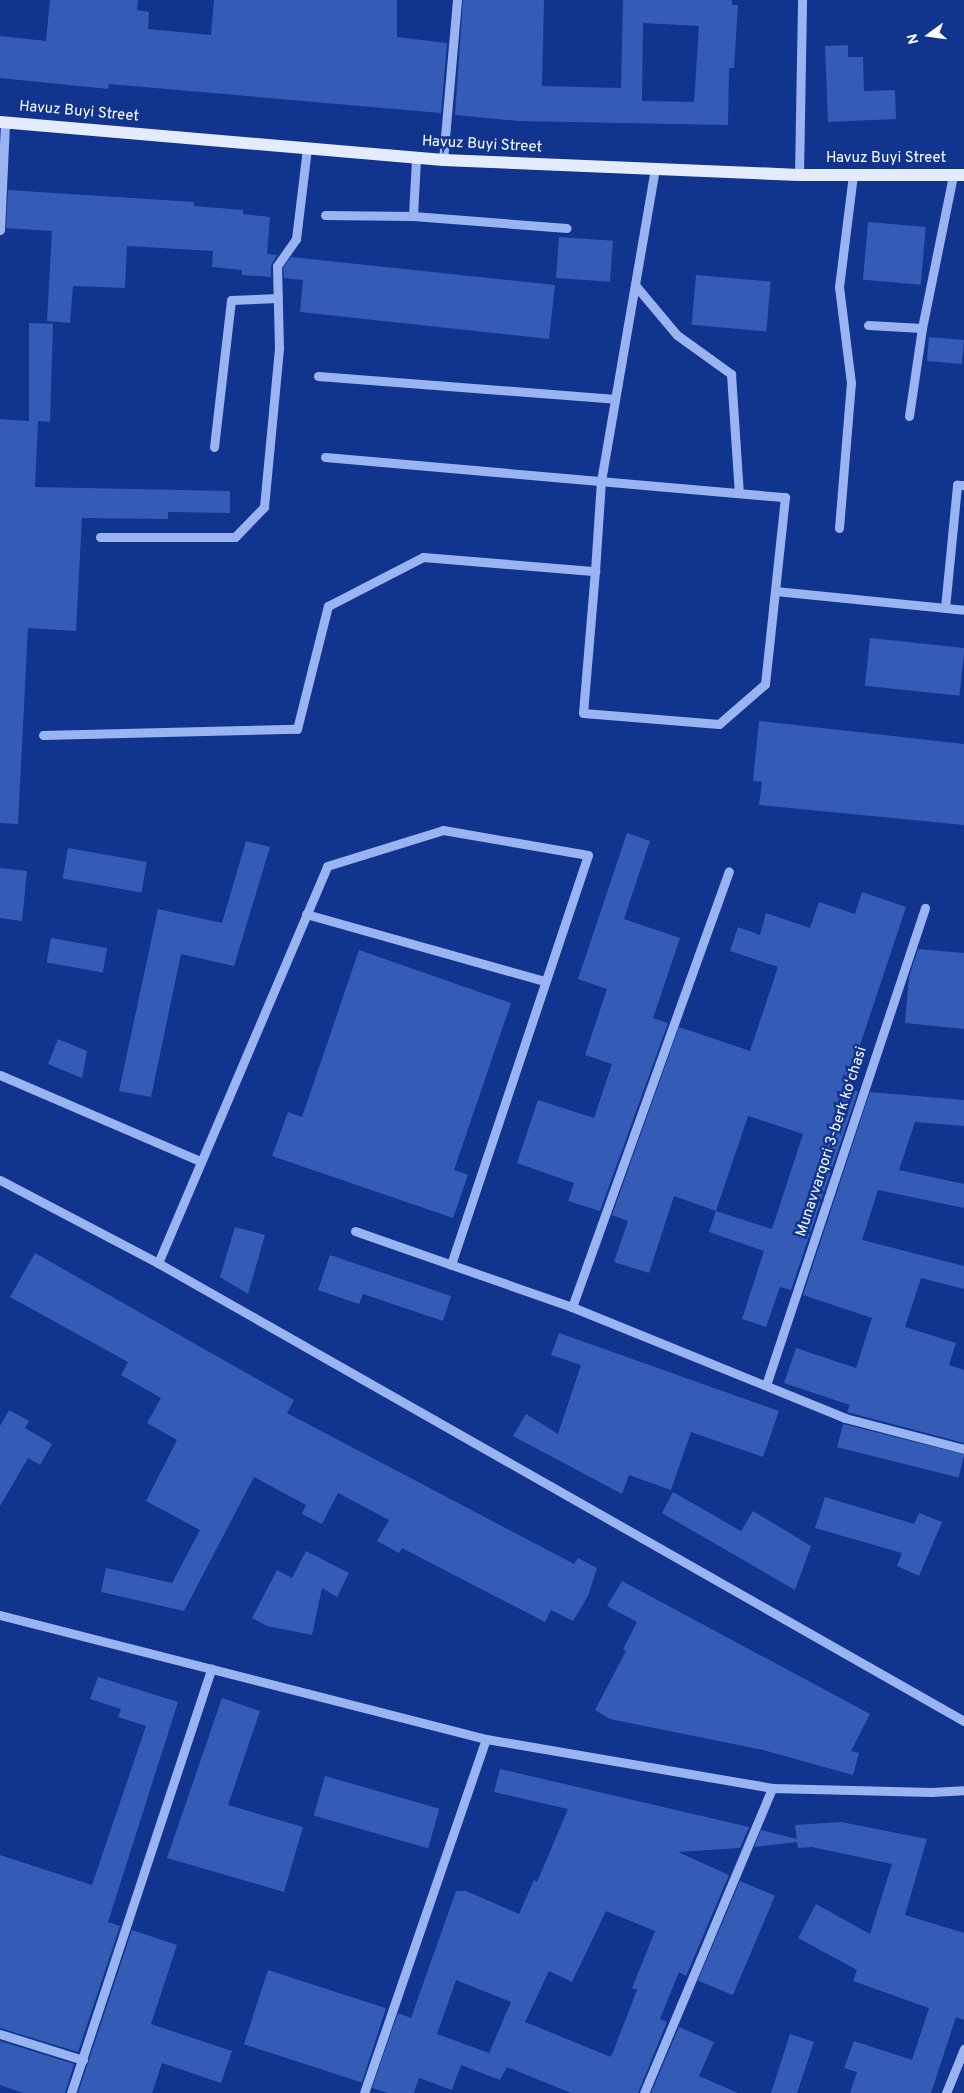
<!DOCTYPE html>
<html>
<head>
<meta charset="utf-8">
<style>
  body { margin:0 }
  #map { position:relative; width:964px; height:2093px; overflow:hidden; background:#11358e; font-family:Overpass,sans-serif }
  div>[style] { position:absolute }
  .building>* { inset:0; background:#345bb5; transform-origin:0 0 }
  .minor>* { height:9px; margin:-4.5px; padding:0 4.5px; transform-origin:4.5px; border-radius:4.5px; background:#9ab4f2 }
  .major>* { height:12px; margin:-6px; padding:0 6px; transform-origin:6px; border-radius:6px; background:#e5ebff }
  span { translate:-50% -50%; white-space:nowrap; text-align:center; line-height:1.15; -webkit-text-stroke:5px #11358e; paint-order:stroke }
  .street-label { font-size:15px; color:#fff }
  .north { position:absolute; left:904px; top:10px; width:50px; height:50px; -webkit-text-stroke:4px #11358e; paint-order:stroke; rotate:256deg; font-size:14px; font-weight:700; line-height:20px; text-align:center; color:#fff }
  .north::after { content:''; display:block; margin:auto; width:18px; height:22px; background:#fff; clip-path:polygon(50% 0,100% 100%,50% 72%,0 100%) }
</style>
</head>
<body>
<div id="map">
  <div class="building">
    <i style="clip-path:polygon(50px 0,138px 0,137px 10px,149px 12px,148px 29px,211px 35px,214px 0,397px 0,397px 37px,447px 43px,441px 113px,109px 84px,108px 89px,0 78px,0 36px,46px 41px)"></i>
    <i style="clip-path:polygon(evenodd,463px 0,544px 0,542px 86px,621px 88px,623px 0,732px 0,732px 5px,738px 5px,734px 68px,729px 68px,728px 125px,518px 121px,455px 115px,463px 0,643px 23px,699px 26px,694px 102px,642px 101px,643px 23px)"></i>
    <i style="clip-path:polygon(848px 45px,848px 57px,863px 57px,864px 91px,895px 90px,896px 119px,828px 122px,825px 46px)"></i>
    <i style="clip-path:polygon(8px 190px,194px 202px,194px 206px,243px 210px,243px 214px,270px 217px,267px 254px,277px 255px,271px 266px,271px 277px,242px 275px,242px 270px,212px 267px,213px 251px,127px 246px,125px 288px,73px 286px,70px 323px,47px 321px,52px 231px,6px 228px)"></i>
    <i style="left:868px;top:222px;width:58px;height:58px;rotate:5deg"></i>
    <i style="left:559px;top:237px;width:54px;height:41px;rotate:4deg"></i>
    <i style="clip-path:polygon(291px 257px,555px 285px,549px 339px,300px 312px,303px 280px,284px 278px,283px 268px)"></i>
    <i style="left:696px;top:275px;width:75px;height:50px;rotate:5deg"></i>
    <i style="clip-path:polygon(29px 323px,53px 324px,50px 422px,38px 421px,35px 487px,230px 491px,230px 513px,168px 512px,168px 519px,82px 518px,76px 631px,28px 628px,18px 824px,0 823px,0 419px,29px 421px)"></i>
    <i style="left:929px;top:337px;width:35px;height:24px;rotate:5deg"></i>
    <i style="left:870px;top:638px;width:95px;height:48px;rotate:6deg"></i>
    <i style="clip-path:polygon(759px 721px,964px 744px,964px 825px,759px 805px,762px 782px,753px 781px)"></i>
    <i style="clip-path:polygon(627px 833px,650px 841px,624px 919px,680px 938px,653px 1018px,668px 1023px,600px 1211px,568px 1201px,574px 1183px,517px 1163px,538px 1100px,594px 1118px,612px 1064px,585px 1055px,607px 989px,578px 979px)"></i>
    <i style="clip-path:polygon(246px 841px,270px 847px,234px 966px,181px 954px,151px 1097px,119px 1091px,158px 909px,222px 923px)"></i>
    <i style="left:68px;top:848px;width:80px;height:31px;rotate:10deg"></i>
    <i style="clip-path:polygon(0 868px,27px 871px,22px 921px,0 918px)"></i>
    <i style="clip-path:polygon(evenodd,862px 892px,906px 907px,845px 1090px,858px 1091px,791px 1290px,780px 1287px,766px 1327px,742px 1319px,764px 1251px,709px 1232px,716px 1211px,674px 1196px,649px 1273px,614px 1262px,628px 1221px,612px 1215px,679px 1027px,750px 1051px,778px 967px,730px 951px,738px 927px,760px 935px,766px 913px,810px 928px,819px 902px,855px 914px,862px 892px,748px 1116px,803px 1134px,772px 1229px,716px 1211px,748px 1116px)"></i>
    <i style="left:51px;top:938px;width:57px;height:25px;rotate:10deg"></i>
    <i style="clip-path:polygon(918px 949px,964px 953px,964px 1029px,905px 1023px,909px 977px)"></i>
    <i style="clip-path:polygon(359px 950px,511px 1003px,454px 1170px,468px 1175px,453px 1218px,272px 1156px,288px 1112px,302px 1117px)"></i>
    <i style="clip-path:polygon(58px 1039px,87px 1051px,82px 1078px,48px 1064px)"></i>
    <i style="clip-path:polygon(870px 1092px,964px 1100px,964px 1126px,915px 1122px,899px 1170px,964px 1184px,964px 1208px,878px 1190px,862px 1240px,964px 1266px,964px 1289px,921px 1278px,905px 1327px,956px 1343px,949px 1365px,964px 1370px,964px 1443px,847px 1412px,850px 1405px,784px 1383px,796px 1348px,856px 1368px,872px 1318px,803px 1295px)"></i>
    <i style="clip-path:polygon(235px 1227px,265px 1235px,248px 1294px,220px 1277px)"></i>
    <i style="clip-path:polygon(35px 1253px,294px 1400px,287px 1413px,574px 1564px,578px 1558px,597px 1568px,588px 1596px,573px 1621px,551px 1610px,545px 1622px,402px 1548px,399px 1553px,377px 1541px,389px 1520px,338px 1493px,322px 1524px,302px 1514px,306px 1505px,254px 1477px,184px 1611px,101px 1592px,106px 1568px,172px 1583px,200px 1530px,146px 1501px,177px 1440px,147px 1423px,161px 1398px,121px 1375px,128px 1362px,10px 1297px)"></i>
    <i style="clip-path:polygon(330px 1255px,451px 1296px,443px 1321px,363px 1294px,359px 1304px,318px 1290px)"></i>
    <i style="clip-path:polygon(559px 1333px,779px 1411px,763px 1457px,691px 1432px,671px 1490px,629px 1475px,622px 1494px,513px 1436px,526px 1414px,558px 1434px,581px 1365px,551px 1355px)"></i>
    <i style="clip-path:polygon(9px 1410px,29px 1421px,25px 1428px,52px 1444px,40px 1465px,28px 1458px,0 1506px,0 1426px)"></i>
    <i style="left:843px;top:1424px;width:125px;height:24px;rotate:14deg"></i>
    <i style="clip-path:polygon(673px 1492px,741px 1531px,753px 1511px,811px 1546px,795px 1590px,662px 1513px)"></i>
    <i style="clip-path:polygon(825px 1497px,914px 1524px,919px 1513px,942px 1522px,919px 1576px,897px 1566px,902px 1553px,815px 1528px)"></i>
    <i style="clip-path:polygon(306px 1551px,349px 1573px,337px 1597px,322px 1588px,312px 1635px,267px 1626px,252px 1618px,277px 1570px,292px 1578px)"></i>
    <i style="clip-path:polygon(622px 1581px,870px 1714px,851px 1751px,859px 1753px,853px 1775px,763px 1750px,610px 1719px,595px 1710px,626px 1651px,623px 1649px,637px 1622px,607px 1606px)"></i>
    <i style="clip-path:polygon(98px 1677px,178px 1702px,108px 1922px,120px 1926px,78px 2052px,0 2028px,0 1855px,92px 1885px,146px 1726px,118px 1717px,121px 1709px,90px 1699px)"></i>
    <i style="clip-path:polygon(222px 1698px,260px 1711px,228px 1805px,303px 1827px,284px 1892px,167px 1858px)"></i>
    <i style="clip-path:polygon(evenodd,500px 1769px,749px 1827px,740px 1848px,678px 1852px,729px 1875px,686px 1976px,679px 1972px,660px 2019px,667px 2022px,638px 2093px,571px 2093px,507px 2067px,500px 2080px,461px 2065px,452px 2090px,419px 2078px,414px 2093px,388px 2093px,372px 2088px,398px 2013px,411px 2018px,456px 1891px,466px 1891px,519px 1914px,534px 1880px,537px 1882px,568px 1809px,494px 1792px,500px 1769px,606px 1911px,655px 1931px,632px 1988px,637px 1990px,611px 2057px,525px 2022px,549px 1971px,572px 1982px,606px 1911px,500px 1769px,456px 1980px,511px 2002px,489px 2053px,437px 2034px,456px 1980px)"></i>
    <i style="left:325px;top:1776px;width:119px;height:41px;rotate:16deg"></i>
    <i style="clip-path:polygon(841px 1822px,927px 1839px,905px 1915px,964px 1933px,964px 2020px,956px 2017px,931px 2093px,850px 2093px,857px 2072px,844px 2068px,854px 2041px,912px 2060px,929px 2008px,853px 1981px,857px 1970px,798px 1938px,816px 1904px,870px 1934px,892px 1864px,812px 1847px,798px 1848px,797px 1842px,754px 1847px,761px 1830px,797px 1839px,795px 1825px)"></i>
    <i style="left:740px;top:1881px;width:38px;height:108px;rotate:23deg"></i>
    <i style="clip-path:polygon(132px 1930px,177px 1945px,151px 2024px,232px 2051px,221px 2083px,162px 2063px,152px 2093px,78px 2093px)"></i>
    <i style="left:268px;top:1970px;width:124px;height:78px;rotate:18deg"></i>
    <i style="clip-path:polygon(679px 2027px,714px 2042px,699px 2076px,738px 2093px,651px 2093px)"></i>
    <i style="clip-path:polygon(790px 2034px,814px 2042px,797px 2093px,771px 2093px)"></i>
    <i style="clip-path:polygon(0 2041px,74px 2064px,65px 2093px,23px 2093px,0 2085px)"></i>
  </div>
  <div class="minor">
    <i style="left:443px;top:160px;width:161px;rotate:-85deg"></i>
    <i style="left:799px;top:175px;width:175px;rotate:-89deg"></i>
    <i style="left:325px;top:215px;width:88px;rotate:0.7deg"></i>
    <i style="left:413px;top:216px;width:154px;rotate:4.5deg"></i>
    <i style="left:413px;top:216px;width:58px;rotate:-87deg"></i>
    <i style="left:0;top:230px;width:108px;rotate:-87.3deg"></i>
    <i style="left:635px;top:285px;width:65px;rotate:50deg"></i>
    <i style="left:677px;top:335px;width:67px;rotate:35.8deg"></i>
    <i style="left:731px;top:374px;width:119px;rotate:86.2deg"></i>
    <i style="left:868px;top:325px;width:54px;rotate:3.2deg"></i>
    <i style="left:318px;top:376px;width:298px;rotate:4.4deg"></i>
    <i style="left:909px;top:416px;width:89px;rotate:-81.6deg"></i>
    <i style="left:922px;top:328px;width:156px;rotate:-78.5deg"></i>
    <i style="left:214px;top:447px;width:148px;rotate:-83.4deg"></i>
    <i style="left:231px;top:300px;width:47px;rotate:-2.4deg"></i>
    <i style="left:325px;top:457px;width:462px;rotate:5deg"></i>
    <i style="left:785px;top:497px;width:188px;rotate:96.1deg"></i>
    <i style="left:765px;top:684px;width:61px;rotate:139deg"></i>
    <i style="left:719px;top:724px;width:136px;rotate:-175.4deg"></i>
    <i style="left:583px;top:713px;width:143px;rotate:-85.2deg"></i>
    <i style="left:839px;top:528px;width:145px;rotate:-85.3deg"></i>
    <i style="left:851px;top:383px;width:97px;rotate:-97.1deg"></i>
    <i style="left:839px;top:287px;width:113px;rotate:-82.9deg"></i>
    <i style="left:100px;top:537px;width:135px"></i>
    <i style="left:235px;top:537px;width:42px;rotate:-46deg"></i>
    <i style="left:264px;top:507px;width:160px;rotate:-84.6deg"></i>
    <i style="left:279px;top:348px;width:82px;rotate:-91.4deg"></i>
    <i style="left:277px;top:266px;width:33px;rotate:-55deg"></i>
    <i style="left:296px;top:239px;width:92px;rotate:-83.1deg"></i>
    <i style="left:775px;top:591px;width:190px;rotate:5.7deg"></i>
    <i style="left:945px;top:608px;width:124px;rotate:-84.4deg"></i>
    <i style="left:957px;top:485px;width:7px"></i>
    <i style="left:43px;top:735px;width:254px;rotate:-1.4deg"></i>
    <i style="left:297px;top:729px;width:127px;rotate:-75.9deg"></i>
    <i style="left:328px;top:606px;width:107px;rotate:-27.3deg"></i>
    <i style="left:423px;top:557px;width:173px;rotate:4.7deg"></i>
    <i style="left:595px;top:571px;width:90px;rotate:-86.2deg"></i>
    <i style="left:601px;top:481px;width:317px;rotate:-80.2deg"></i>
    <i style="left:306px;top:914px;width:248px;rotate:15.7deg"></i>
    <i style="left:0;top:1075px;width:218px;rotate:23.3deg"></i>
    <i style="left:0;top:1180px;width:178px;rotate:27.7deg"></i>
    <i style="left:158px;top:1263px;width:927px;rotate:29.61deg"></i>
    <i style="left:355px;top:1231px;width:230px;rotate:19.3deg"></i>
    <i style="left:572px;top:1307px;width:295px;rotate:22.1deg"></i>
    <i style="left:845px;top:1418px;width:123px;rotate:14.6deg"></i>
    <i style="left:158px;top:1263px;width:431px;rotate:-66.9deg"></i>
    <i style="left:327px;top:866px;width:121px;rotate:-17.2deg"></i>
    <i style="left:443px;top:830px;width:147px;rotate:9.8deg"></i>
    <i style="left:588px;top:855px;width:432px;rotate:108.5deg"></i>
    <i style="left:572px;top:1307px;width:463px;rotate:-70.2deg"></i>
    <i style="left:766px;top:1385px;width:503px;rotate:-71.57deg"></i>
    <i style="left:0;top:1615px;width:502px;rotate:14.31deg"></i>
    <i style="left:486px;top:1739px;width:290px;rotate:9.7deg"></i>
    <i style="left:772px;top:1788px;width:159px;rotate:1.4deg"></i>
    <i style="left:931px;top:1792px;width:33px;rotate:-3deg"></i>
    <i style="left:0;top:2034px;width:87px;rotate:17.4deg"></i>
    <i style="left:71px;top:2093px;width:447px;rotate:-71.7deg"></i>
    <i style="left:364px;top:2093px;width:374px;rotate:-71deg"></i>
    <i style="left:644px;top:2093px;width:331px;rotate:-67.2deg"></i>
    <i style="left:946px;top:2093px;width:48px;rotate:-67.8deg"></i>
  </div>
  <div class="major">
    <i style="left:0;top:122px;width:445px;rotate:4.9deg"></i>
    <i style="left:443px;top:160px;width:356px;rotate:2.4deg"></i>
    <i style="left:799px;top:175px;width:165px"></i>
  </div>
  <div class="street-label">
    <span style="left:79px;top:112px;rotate:5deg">Havuz Buyi Street</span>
    <span style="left:482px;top:145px;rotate:3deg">Havuz Buyi Street</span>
    <span style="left:886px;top:159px">Havuz Buyi Street</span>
    <span style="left:832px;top:1142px;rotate:-72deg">Munavvarqori 3-berk koʻchasi</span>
  </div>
  <div class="north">N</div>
</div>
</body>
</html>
